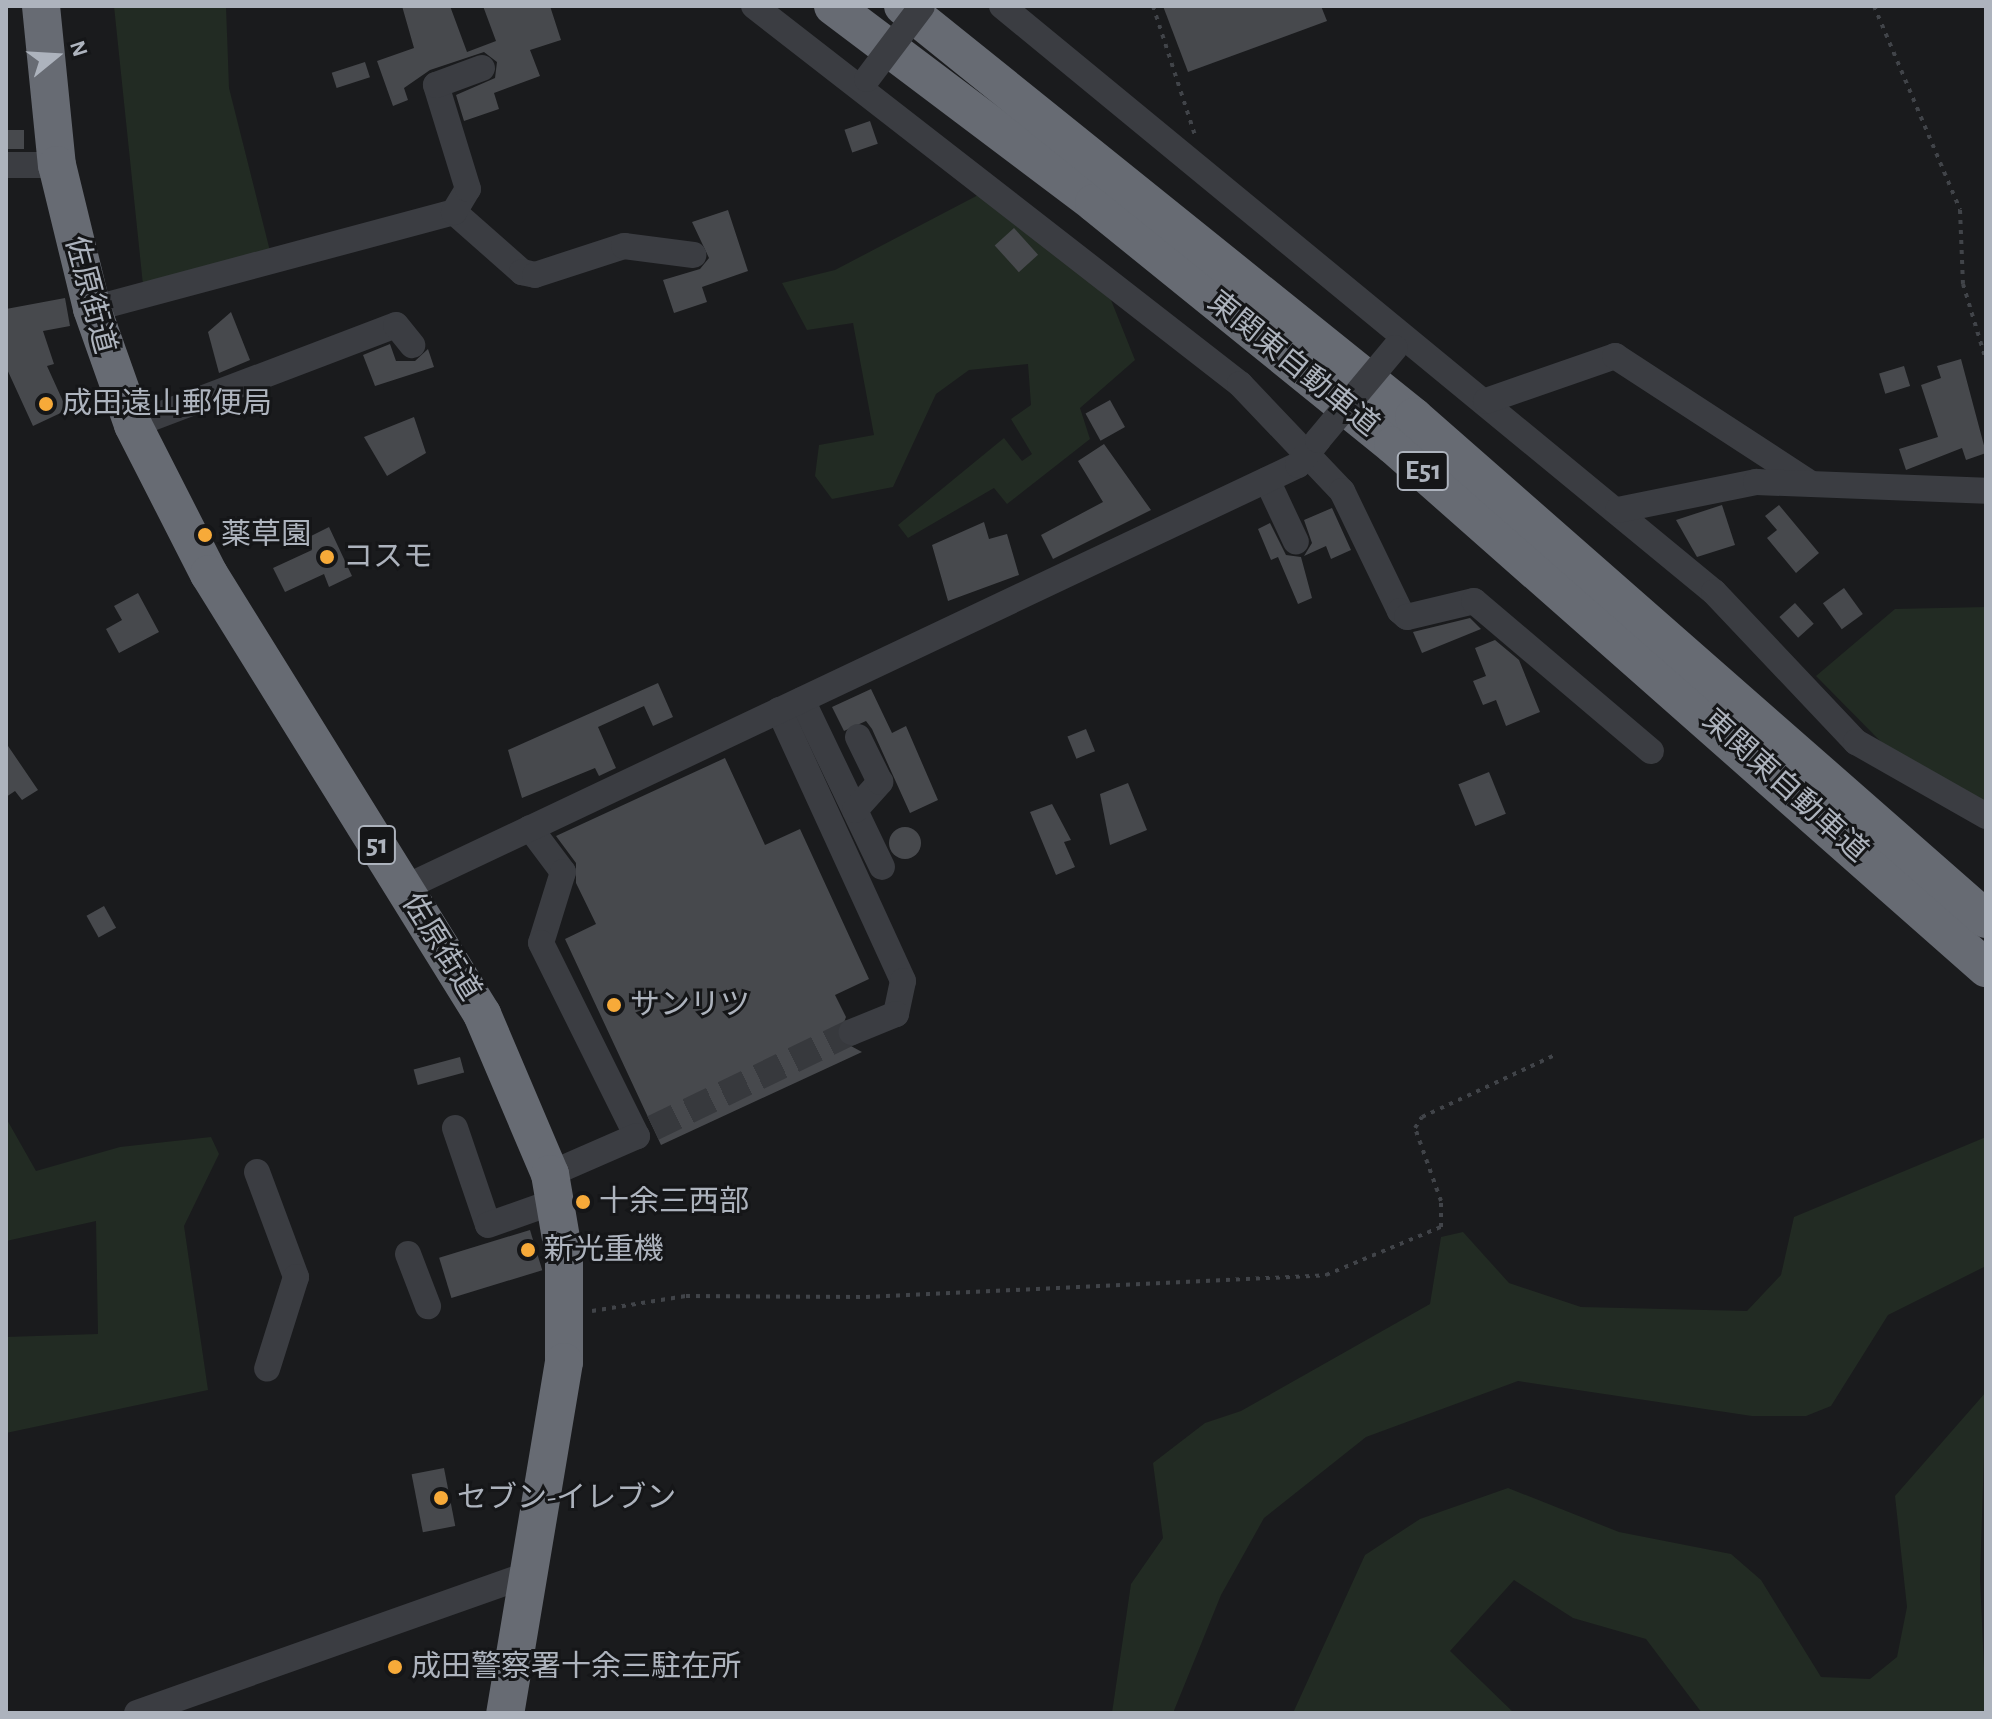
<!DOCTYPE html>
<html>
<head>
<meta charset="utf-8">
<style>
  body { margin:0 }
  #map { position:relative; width:1992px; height:1719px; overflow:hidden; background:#1a1b1d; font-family:"Alegreya Sans","Noto Sans JP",sans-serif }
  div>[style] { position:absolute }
  .green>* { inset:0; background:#222b23 }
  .building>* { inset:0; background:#47494d; transform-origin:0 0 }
  .round { border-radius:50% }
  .minor-tunnel>* { height:26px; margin-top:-13px; transform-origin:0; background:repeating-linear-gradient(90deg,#37393d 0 26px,transparent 0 39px) }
  .path>* { height:4px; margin-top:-2px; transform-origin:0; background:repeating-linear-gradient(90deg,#414449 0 4px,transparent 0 10px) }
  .minor>* { height:26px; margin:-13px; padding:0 13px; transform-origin:13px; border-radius:13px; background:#3b3d42 }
  .highway>* { height:38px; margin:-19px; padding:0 19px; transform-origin:19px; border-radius:19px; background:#676b73 }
  .minor-bridge>* { height:26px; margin:-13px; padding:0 13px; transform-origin:13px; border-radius:13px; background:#3b3d42 }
  .dots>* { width:22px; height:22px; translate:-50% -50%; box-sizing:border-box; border:4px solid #151618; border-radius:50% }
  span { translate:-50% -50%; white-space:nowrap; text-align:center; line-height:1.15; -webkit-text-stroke:6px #151618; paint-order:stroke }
  .shield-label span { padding:2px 6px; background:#151618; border:2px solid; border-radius:6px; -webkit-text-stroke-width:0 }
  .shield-label { font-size:28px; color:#adb3bd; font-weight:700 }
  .street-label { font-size:30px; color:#adb3bd }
  .poi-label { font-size:30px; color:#adb3bd }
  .left { translate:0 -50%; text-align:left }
  .frame { position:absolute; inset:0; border:8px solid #adb3bd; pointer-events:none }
  .north { position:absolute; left:16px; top:16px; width:80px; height:80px; -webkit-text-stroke:6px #151618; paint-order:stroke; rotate:72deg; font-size:22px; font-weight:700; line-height:32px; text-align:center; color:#adb3bd }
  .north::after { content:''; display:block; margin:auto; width:28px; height:36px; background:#adb3bd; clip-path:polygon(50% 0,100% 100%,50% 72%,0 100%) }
</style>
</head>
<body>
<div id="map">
  <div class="green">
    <i style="clip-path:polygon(114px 6px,226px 6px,229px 88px,270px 251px,143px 285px)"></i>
    <i style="clip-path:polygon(982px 193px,1111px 300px,1135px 360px,1080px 408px,1090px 439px,1007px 504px,994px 488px,908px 538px,898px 525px,1004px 438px,1022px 461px,1032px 454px,1011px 419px,1031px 405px,1028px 364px,969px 370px,936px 394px,893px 487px,832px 499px,815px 476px,819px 445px,874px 435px,853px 323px,807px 330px,782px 283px,835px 270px)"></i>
    <i style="clip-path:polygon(1986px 607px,1986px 804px,1888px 749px,1816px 676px,1895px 609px)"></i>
    <i style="clip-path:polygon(6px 1118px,36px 1171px,120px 1147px,211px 1137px,219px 1154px,184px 1226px,208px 1390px,6px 1433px,6px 1337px,98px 1334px,96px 1221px,6px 1241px)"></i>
    <i style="clip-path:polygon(1986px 1137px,1986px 1266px,1888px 1315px,1831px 1406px,1806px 1416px,1752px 1416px,1518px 1381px,1366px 1437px,1264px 1518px,1221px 1595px,1173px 1713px,1112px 1713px,1131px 1584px,1163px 1538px,1153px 1463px,1205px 1423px,1241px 1411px,1430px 1304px,1441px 1237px,1463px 1232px,1509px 1283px,1581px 1307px,1747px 1311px,1781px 1275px,1794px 1217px)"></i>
    <i style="clip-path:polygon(1986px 1392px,1980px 1578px,1986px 1713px,1702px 1713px,1646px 1639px,1573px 1618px,1514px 1580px,1450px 1651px,1514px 1713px,1293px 1713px,1365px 1555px,1420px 1519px,1508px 1488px,1619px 1532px,1731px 1554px,1761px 1580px,1821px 1677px,1870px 1679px,1897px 1657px,1907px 1607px,1895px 1496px)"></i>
  </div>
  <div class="building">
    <i style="clip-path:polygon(402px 6px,450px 6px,467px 52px,496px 41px,483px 6px,550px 6px,561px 40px,530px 50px,540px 76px,494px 93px,499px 109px,464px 121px,456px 95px,495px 78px,497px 62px,484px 52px,430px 70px,404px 88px,408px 100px,393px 106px,377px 61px,414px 48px)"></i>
    <i style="clip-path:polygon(1163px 6px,1321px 6px,1327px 21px,1188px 72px)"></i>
    <i style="left:365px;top:62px;width:16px;height:35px;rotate:72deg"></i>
    <i style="left:870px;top:121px;width:24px;height:27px;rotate:71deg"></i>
    <i style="left:6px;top:130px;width:18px;height:19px"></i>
    <i style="clip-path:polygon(728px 210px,748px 271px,702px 287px,707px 302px,674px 313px,663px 280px,700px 269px,709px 258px,692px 222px)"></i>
    <i style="left:1014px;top:228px;width:36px;height:26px;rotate:48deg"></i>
    <i style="clip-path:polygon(65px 298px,70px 326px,43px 331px,54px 364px,47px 366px,67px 410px,33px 426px,6px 367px,6px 309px)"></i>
    <i style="clip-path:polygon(231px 312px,250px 360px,219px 373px,208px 332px)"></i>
    <i style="clip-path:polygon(390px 344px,396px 361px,415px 361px,428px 349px,434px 367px,375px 386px,363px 355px)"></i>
    <i style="clip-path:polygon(1961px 359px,1986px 453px,1966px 460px,1962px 448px,1906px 470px,1899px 449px,1938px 437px,1921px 385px,1941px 378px,1937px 366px)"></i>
    <i style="left:1904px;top:366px;width:21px;height:26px;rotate:73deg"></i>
    <i style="left:1110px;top:400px;width:31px;height:28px;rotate:61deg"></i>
    <i style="clip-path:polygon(414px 417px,426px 453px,387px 476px,364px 437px)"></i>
    <i style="clip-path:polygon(1104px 444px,1151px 510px,1053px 559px,1041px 535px,1103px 502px,1078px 461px)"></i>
    <i style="clip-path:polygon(1722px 505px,1735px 545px,1697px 557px,1676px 520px)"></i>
    <i style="clip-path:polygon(1779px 505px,1819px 553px,1796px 573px,1767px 538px,1777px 530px,1765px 516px)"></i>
    <i style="clip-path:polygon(1332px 508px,1351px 550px,1331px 559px,1326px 546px,1304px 556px,1312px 543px,1304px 520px)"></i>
    <i style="clip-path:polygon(984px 522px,989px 539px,1007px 534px,1019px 575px,948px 601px,932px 545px)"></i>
    <i style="clip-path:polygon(1270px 523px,1286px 555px,1301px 557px,1312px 598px,1298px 604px,1278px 557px,1271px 560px,1258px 529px)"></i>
    <i style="clip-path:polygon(329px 527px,352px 576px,329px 587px,324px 574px,285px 592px,273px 568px,312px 550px,307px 538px)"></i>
    <i style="left:1844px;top:588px;width:32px;height:26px;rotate:54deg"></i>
    <i style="clip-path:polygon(138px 593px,159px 632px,119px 653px,106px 629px,122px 620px,114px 606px)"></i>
    <i style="left:1795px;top:603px;width:28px;height:21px;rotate:48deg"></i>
    <i style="clip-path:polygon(1470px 618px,1481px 629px,1422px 653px,1413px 632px)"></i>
    <i style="clip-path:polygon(1495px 640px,1519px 660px,1540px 712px,1506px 726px,1496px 700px,1483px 705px,1473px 681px,1486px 676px,1475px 648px)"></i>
    <i style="clip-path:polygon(658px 683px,673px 717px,653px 726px,644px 706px,598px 727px,616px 768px,599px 776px,595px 768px,522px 798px,508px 750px)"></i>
    <i style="clip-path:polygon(871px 689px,892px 733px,906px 726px,938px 800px,910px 813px,872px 729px,866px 721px,844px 731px,832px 707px)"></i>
    <i style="left:1086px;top:729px;width:24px;height:20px;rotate:68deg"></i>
    <i style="clip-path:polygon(6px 743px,38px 790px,22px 800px,15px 791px,6px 797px)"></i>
    <i style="clip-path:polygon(725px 758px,765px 845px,800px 829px,869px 979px,835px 995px,846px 1017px,838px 1039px,862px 1052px,661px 1145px,565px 939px,596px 924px,576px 883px,576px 863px,556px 836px)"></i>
    <i style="left:1489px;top:772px;width:45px;height:33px;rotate:68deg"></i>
    <i style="clip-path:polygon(1128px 783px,1147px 830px,1110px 845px,1100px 794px)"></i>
    <i style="clip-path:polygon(1052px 804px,1071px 840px,1064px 842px,1075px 867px,1056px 875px,1030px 812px)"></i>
    <i class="round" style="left:889px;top:827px;width:32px;height:32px"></i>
    <i style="left:104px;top:906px;width:25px;height:20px;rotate:61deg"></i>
    <i style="left:460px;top:1057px;width:16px;height:48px;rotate:75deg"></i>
    <i style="left:530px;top:1230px;width:42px;height:95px;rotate:73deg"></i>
    <i style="left:444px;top:1468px;width:59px;height:33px;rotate:79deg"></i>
  </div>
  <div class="minor-tunnel">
    <i style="left:653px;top:1128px;width:221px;rotate:-25.8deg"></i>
  </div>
  <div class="path">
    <i style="left:1153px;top:6px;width:136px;rotate:72deg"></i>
    <i style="left:1874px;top:6px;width:221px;rotate:67.1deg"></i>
    <i style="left:1960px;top:210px;width:74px;rotate:87.7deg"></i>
    <i style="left:1963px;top:284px;width:79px;rotate:73.2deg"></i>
    <i style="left:592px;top:1311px;width:95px;rotate:-9.1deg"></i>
    <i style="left:686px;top:1296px;width:180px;rotate:0.3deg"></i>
    <i style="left:866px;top:1297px;width:461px;rotate:-2.7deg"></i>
    <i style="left:1326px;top:1275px;width:125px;rotate:-22.7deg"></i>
    <i style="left:1441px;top:1227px;width:26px;rotate:-90deg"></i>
    <i style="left:1441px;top:1201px;width:77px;rotate:-109.6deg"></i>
    <i style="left:1415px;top:1128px;width:13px;rotate:-58deg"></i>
    <i style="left:1422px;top:1117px;width:149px;rotate:-25deg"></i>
  </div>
  <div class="minor">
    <i style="left:754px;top:6px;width:616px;rotate:37.87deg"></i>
    <i style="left:1240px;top:384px;width:148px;rotate:46.4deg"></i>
    <i style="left:1342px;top:491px;width:133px;rotate:64.2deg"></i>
    <i style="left:1400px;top:611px;width:9px;rotate:41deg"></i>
    <i style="left:1407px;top:617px;width:69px;rotate:-13.4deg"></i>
    <i style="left:1474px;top:601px;width:232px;rotate:40.3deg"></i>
    <i style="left:1002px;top:6px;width:922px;rotate:39.46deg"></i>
    <i style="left:1714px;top:592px;width:207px;rotate:46.6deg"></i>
    <i style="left:1856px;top:742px;width:150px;rotate:29.6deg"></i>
    <i style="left:6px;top:165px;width:51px"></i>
    <i style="left:454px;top:212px;width:91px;rotate:41.4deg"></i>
    <i style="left:522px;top:272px;width:13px;rotate:13deg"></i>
    <i style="left:535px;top:275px;width:94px;rotate:-18deg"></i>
    <i style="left:624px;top:246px;width:70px;rotate:7.4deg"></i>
    <i style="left:92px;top:309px;width:375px;rotate:-15deg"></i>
    <i style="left:454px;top:212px;width:27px;rotate:-59deg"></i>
    <i style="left:468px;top:189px;width:109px;rotate:-107.1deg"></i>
    <i style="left:436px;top:85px;width:49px;rotate:-20.3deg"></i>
    <i style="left:1486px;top:401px;width:137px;rotate:-19.2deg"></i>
    <i style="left:1615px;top:356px;width:234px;rotate:33.1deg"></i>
    <i style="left:133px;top:425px;width:281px;rotate:-20.8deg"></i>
    <i style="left:396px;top:325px;width:26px;rotate:51deg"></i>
    <i style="left:1267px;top:480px;width:68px;rotate:64.9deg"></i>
    <i style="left:1618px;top:510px;width:141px;rotate:-11.5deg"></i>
    <i style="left:1756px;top:482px;width:230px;rotate:2.2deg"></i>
    <i style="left:802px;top:700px;width:185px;rotate:64.4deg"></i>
    <i style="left:779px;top:710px;width:298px;rotate:65.4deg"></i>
    <i style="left:903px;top:981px;width:34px;rotate:102deg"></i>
    <i style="left:896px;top:1014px;width:48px;rotate:157.8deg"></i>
    <i style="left:855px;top:810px;width:38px;rotate:-48deg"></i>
    <i style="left:880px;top:782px;width:50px;rotate:-116.1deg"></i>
    <i style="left:530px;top:828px;width:55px;rotate:53.1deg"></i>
    <i style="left:563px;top:872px;width:74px;rotate:107.2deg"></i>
    <i style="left:541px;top:943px;width:216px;rotate:63.6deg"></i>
    <i style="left:637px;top:1136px;width:95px;rotate:156.4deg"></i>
    <i style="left:404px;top:888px;width:989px;rotate:-25.32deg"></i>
    <i style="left:1298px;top:465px;width:32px;rotate:-51deg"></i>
    <i style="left:455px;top:1128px;width:102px;rotate:71.2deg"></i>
    <i style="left:488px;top:1225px;width:72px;rotate:-19.4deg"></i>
    <i style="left:257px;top:1172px;width:112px;rotate:69.6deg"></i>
    <i style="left:296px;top:1277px;width:96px;rotate:107.5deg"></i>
    <i style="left:408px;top:1254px;width:56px;rotate:69deg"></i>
    <i style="left:137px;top:1713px;width:413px;rotate:-19.5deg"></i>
  </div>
  <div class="highway">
    <i style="left:41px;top:6px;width:160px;rotate:84.3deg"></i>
    <i style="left:57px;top:165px;width:148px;rotate:76.3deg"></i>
    <i style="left:92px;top:309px;width:123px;rotate:70.5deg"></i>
    <i style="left:133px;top:425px;width:167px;rotate:63deg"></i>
    <i style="left:209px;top:574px;width:518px;rotate:58.18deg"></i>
    <i style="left:482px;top:1014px;width:174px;rotate:67deg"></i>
    <i style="left:550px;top:1174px;width:83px;rotate:80.3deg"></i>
    <i style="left:564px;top:1256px;width:106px;rotate:90deg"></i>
    <i style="left:564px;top:1362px;width:356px;rotate:99.5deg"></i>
    <i style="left:833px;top:6px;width:327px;rotate:37deg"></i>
    <i style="left:1094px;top:203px;width:385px;rotate:39deg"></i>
    <i style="left:1393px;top:445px;width:791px;rotate:41.41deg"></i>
    <i style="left:903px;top:6px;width:656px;rotate:38.81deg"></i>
    <i style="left:1414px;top:417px;width:761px;rotate:41.27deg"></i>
  </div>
  <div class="minor-bridge">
    <i style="left:867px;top:79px;width:91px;rotate:-53deg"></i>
    <i style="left:1318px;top:440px;width:120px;rotate:-50.1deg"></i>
  </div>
  <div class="dots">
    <i style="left:46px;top:404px;background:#f7aa39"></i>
    <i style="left:205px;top:535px;background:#f7aa39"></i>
    <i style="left:327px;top:557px;background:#f7aa39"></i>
    <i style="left:614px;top:1005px;background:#f7aa39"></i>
    <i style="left:583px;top:1202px;background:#f7aa39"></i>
    <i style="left:528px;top:1250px;background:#f7aa39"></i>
    <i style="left:441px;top:1498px;background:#f7aa39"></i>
    <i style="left:395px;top:1667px;background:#f7aa39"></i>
  </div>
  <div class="shield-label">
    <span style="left:1423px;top:471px">E51</span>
    <span style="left:377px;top:845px">51</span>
  </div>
  <div class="street-label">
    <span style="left:90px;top:295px;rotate:75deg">佐原街道</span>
    <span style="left:1293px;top:364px;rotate:39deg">東関東自動車道</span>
    <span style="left:1785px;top:786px;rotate:42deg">東関東自動車道</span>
    <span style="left:441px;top:947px;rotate:58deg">佐原街道</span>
  </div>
  <div class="poi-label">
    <span class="left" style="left:62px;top:404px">成田遠山郵便局</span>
    <span class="left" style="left:221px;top:535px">薬草園</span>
    <span class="left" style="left:343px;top:557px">コスモ</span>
    <span class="left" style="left:630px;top:1005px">サンリツ</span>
    <span class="left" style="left:599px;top:1202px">十余三西部</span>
    <span class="left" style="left:544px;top:1250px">新光重機</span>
    <span class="left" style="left:457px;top:1498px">セブン-イレブン</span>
    <span class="left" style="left:411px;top:1667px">成田警察署十余三駐在所</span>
  </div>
  <div class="frame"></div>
  <div class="north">N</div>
</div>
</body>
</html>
